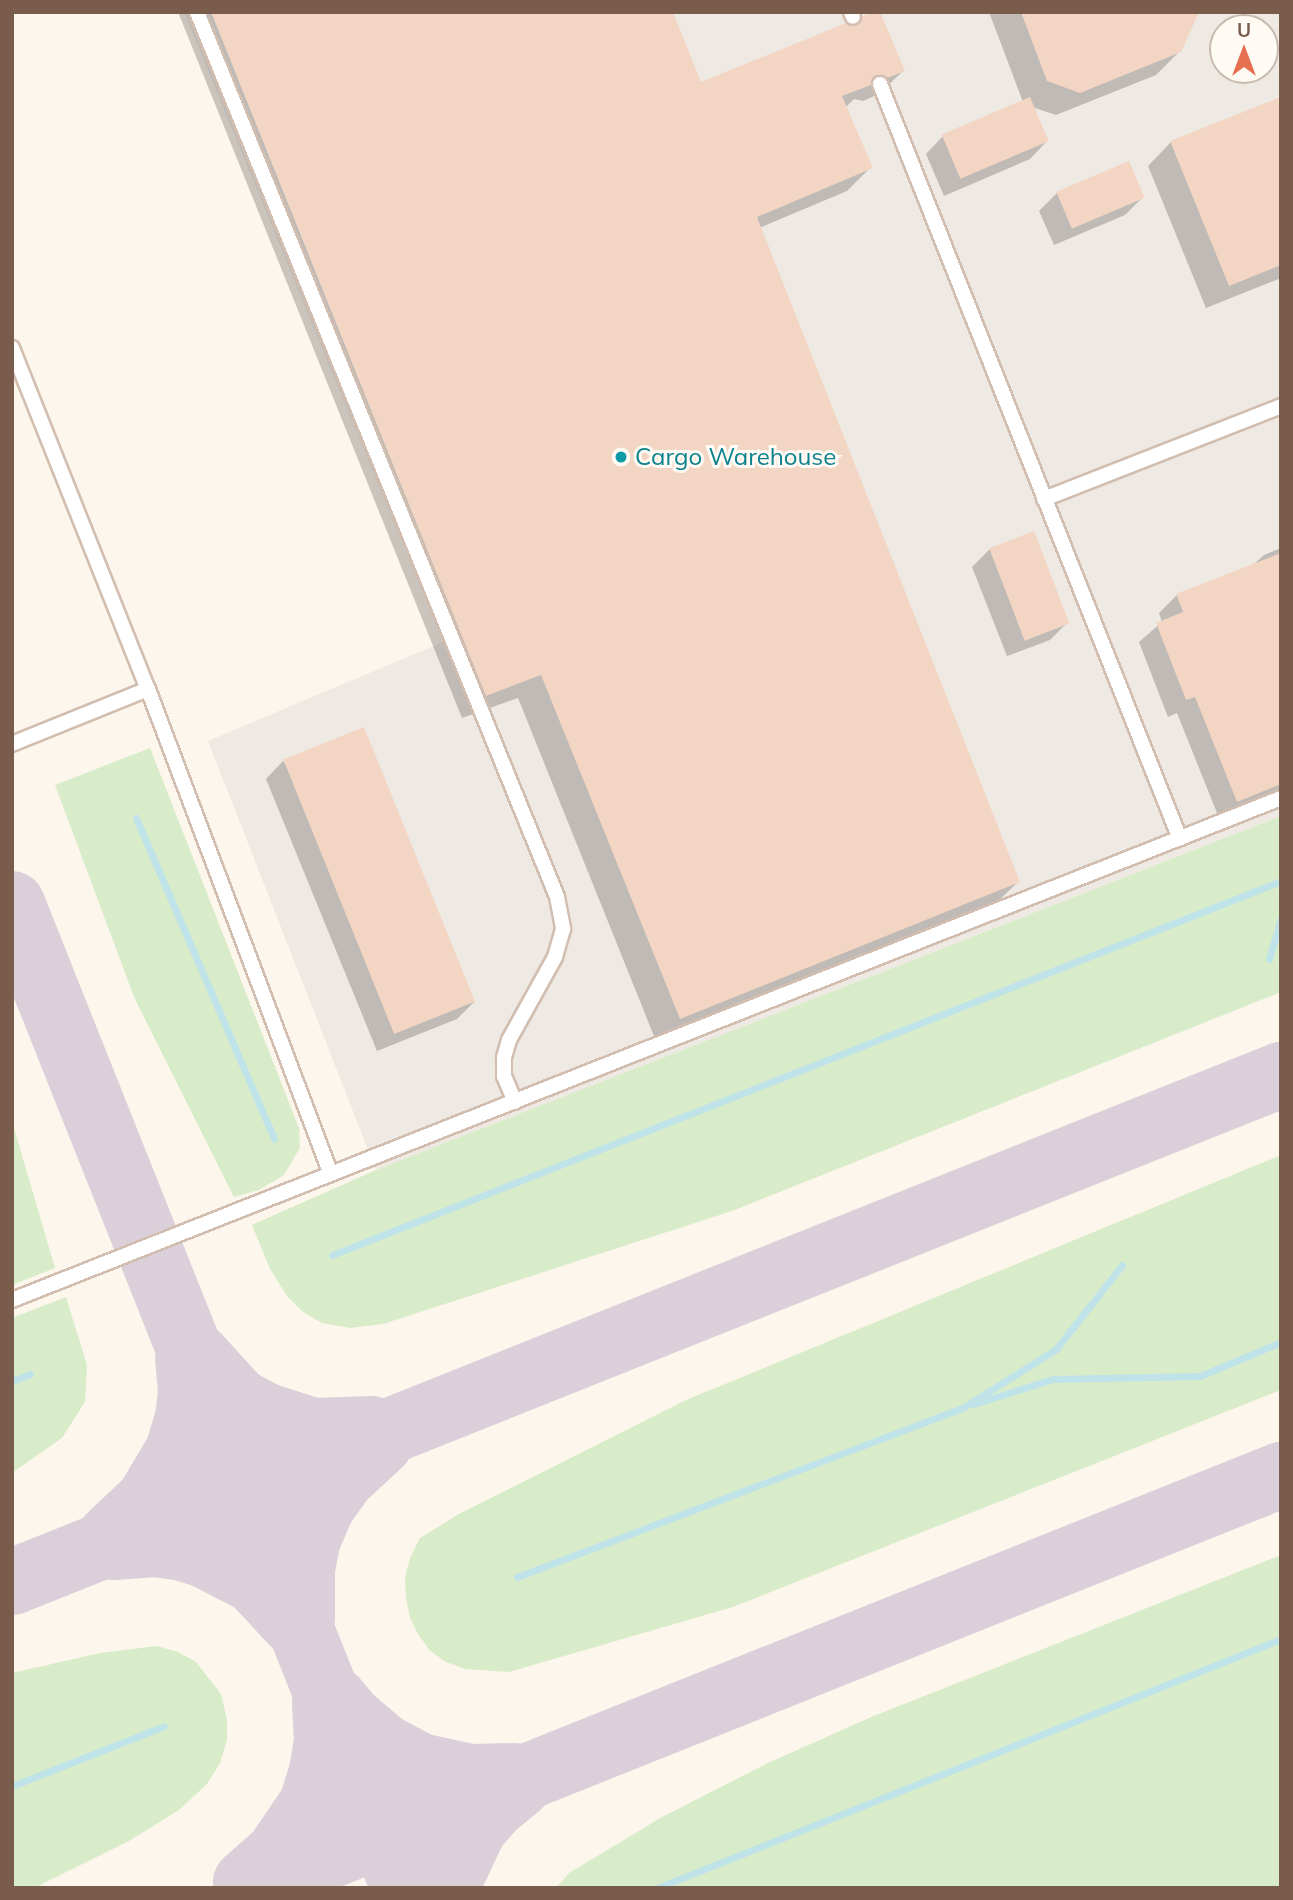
<!DOCTYPE html>
<html>
<head>
<meta charset="utf-8">
<style>
  body { margin:0 }
  #map { position:relative; width:1293px; height:1900px; overflow:hidden; background:#fdf6ec; font-family:Mulish,sans-serif }
  div>[style] { position:absolute }
  .industrial>* { inset:0; background:#efe9e4 }
  .green>* { inset:0; background:#d8ecc9 }
  .shadow>* { inset:0; background:#0003 }
  .stream>* { height:7px; margin:-3.5px; padding:0 3.5px; transform-origin:3.5px; border-radius:3.5px; background:#bfe3e8 }
  .taxiway>* { height:66px; margin:-33px; padding:0 33px; transform-origin:33px; border-radius:33px; background:#dbcfda }
  .building>* { inset:0; background:#f3d5c3; transform-origin:0 0 }
  .roads { filter:drop-shadow(2px 0 #d1beb0) drop-shadow(-2px 0 #d1beb0) drop-shadow(0 2px #d1beb0) drop-shadow(0 -2px #d1beb0) }
  .service>* { height:14px; margin:-7px; padding:0 7px; transform-origin:7px; border-radius:7px; background:#fff }
  .dots>* { width:19px; height:19px; translate:-50% -50%; box-sizing:border-box; border:4px solid #fffaf3; border-radius:50% }
  span { translate:-50% -50%; white-space:nowrap; text-align:center; line-height:1.15; -webkit-text-stroke:6px #fffaf3; paint-order:stroke }
  .culture-label { font-size:24px; color:#0d838f }
  .left { translate:0 -50%; text-align:left }
  .frame { position:absolute; inset:0; border:14px solid #7a5c4d; pointer-events:none }
  .north { position:absolute; left:1209px; top:14px; width:70px; height:70px; box-sizing:border-box; background:#fffaf3; border:2px solid #cabbb1; border-radius:50%; rotate:0deg; font-size:19px; font-weight:700; line-height:28px; text-align:center; color:#7a5c4d }
  .north::after { content:''; display:block; margin:auto; width:24px; height:32px; background:#e76f51; clip-path:polygon(50% 0,100% 100%,50% 72%,0 100%) }
</style>
</head>
<body>
<div id="map">
  <div class="industrial">
    <i style="clip-path:polygon(evenodd,184px 12px,1281px 12px,1281px 816px,376px 1170px,208px 741px,443px 642px,184px 12px,1223px 28px,1265px 28px,1265px 70px,1223px 70px,1223px 28px)"></i>
  </div>
  <div class="green">
    <i style="clip-path:polygon(150px 748px,299px 1128px,300px 1148px,284px 1175px,259px 1190px,234px 1197px,134px 997px,55px 785px)"></i>
    <i style="clip-path:polygon(1281px 816px,1281px 992px,732px 1211px,383px 1324px,350px 1328px,322px 1323px,303px 1312px,287px 1296px,270px 1269px,252px 1225px,376px 1170px)"></i>
    <i style="clip-path:polygon(12px 1121px,55px 1268px,12px 1285px)"></i>
    <i style="clip-path:polygon(1281px 1155px,1281px 1390px,733px 1607px,509px 1672px,465px 1669px,446px 1662px,430px 1651px,418px 1634px,410px 1618px,406px 1598px,405px 1577px,410px 1558px,420px 1538px,459px 1514px,686px 1400px)"></i>
    <i style="clip-path:polygon(66px 1297px,87px 1365px,85px 1402px,62px 1438px,12px 1473px,12px 1318px)"></i>
    <i style="clip-path:polygon(1281px 1555px,1281px 1888px,556px 1888px,569px 1873px,662px 1817px,768px 1763px,871px 1717px)"></i>
    <i style="clip-path:polygon(157px 1646px,178px 1652px,196px 1662px,221px 1694px,227px 1719px,227px 1740px,220px 1763px,207px 1784px,179px 1810px,129px 1841px,34px 1888px,12px 1888px,12px 1673px,100px 1653px)"></i>
  </div>
  <div class="shadow">
    <i style="clip-path:polygon(178px 12px,671px 12px,700px 85px,854px 27px,863px 18px,878px 12px,903px 71px,879px 94px,863px 101px,854px 99px,845px 108px,870px 168px,847px 191px,759px 228px,1018px 882px,994px 905px,656px 1041px,518px 698px,462px 718px)"></i>
    <i style="clip-path:polygon(989px 12px,1190px 12px,1180px 51px,1156px 75px,1056px 115px,1032px 107px,1047px 141px,1030px 159px,944px 196px,926px 154px,943px 136px,1023px 102px)"></i>
    <i style="clip-path:polygon(1281px 99px,1281px 278px,1206px 308px,1148px 166px,1171px 142px)"></i>
    <i style="clip-path:polygon(1057px 193px,1142px 198px,1125px 215px,1054px 245px,1039px 211px)"></i>
    <i style="clip-path:polygon(1281px 548px,1281px 794px,1219px 818px,1177px 713px,1168px 717px,1139px 642px,1162px 622px,1159px 613px,1177px 595px,1253px 565px,1264px 555px)"></i>
    <i style="clip-path:polygon(990px 549px,1068px 622px,1050px 640px,1007px 656px,972px 567px)"></i>
    <i style="clip-path:polygon(283px 761px,475px 1001px,457px 1019px,377px 1051px,266px 779px)"></i>
  </div>
  <div class="stream">
    <i style="left:136px;top:818px;width:349px;rotate:66.7deg"></i>
    <i style="left:1269px;top:959px;width:43px;rotate:-73.7deg"></i>
    <i style="left:332px;top:1255px;width:1020px;rotate:-21.51deg"></i>
    <i style="left:12px;top:1381px;width:19px;rotate:-21deg"></i>
    <i style="left:974px;top:1404px;width:83px;rotate:-17.6deg"></i>
    <i style="left:1053px;top:1379px;width:147px;rotate:-1.2deg"></i>
    <i style="left:1200px;top:1376px;width:88px;rotate:-22.8deg"></i>
    <i style="left:517px;top:1577px;width:478px;rotate:-20.8deg"></i>
    <i style="left:964px;top:1407px;width:109px;rotate:-32.2deg"></i>
    <i style="left:1056px;top:1349px;width:107px;rotate:-51.8deg"></i>
    <i style="left:12px;top:1786px;width:163px;rotate:-21.5deg"></i>
    <i style="left:657px;top:1888px;width:672px;rotate:-21.75deg"></i>
  </div>
  <div class="taxiway">
    <i style="left:12px;top:904px;width:1059px;rotate:68.28deg"></i>
    <i style="left:198px;top:1357px;width:59px;rotate:47.7deg"></i>
    <i style="left:238px;top:1401px;width:30px;rotate:28deg"></i>
    <i style="left:264px;top:1415px;width:52px;rotate:18.1deg"></i>
    <i style="left:313px;top:1431px;width:59px;rotate:-1.9deg"></i>
    <i style="left:109px;top:1538px;width:55px;rotate:-43.5deg"></i>
    <i style="left:149px;top:1500px;width:57px;rotate:-59.4deg"></i>
    <i style="left:178px;top:1451px;width:34px;rotate:-73deg"></i>
    <i style="left:188px;top:1419px;width:28px;rotate:-84deg"></i>
    <i style="left:191px;top:1391px;width:33px;rotate:-95deg"></i>
    <i style="left:113px;top:1547px;width:42px;rotate:-4.1deg"></i>
    <i style="left:155px;top:1544px;width:28px;rotate:8deg"></i>
    <i style="left:183px;top:1548px;width:25px;rotate:18deg"></i>
    <i style="left:207px;top:1556px;width:54px;rotate:27.5deg"></i>
    <i style="left:255px;top:1581px;width:57px;rotate:47.1deg"></i>
    <i style="left:12px;top:1582px;width:1367px;rotate:-21.78deg"></i>
    <i style="left:302px;top:1619px;width:50px;rotate:-90deg"></i>
    <i style="left:302px;top:1569px;width:31px;rotate:-79deg"></i>
    <i style="left:308px;top:1539px;width:34px;rotate:-67deg"></i>
    <i style="left:321px;top:1508px;width:35px;rotate:-55deg"></i>
    <i style="left:341px;top:1479px;width:54px;rotate:-42.8deg"></i>
    <i style="left:334px;top:1699px;width:26px;rotate:50deg"></i>
    <i style="left:351px;top:1719px;width:43px;rotate:40.3deg"></i>
    <i style="left:384px;top:1747px;width:41px;rotate:27.8deg"></i>
    <i style="left:420px;top:1766px;width:51px;rotate:12.4deg"></i>
    <i style="left:470px;top:1777px;width:45px;rotate:-1.3deg"></i>
    <i style="left:246px;top:1882px;width:43px;rotate:-41.2deg"></i>
    <i style="left:278px;top:1854px;width:60px;rotate:-55.8deg"></i>
    <i style="left:312px;top:1804px;width:34px;rotate:-73deg"></i>
    <i style="left:322px;top:1772px;width:31px;rotate:-81deg"></i>
    <i style="left:327px;top:1741px;width:39px;rotate:-93deg"></i>
    <i style="left:249px;top:1888px;width:1112px;rotate:-21.81deg"></i>
    <i style="left:446px;top:1888px;width:66px;rotate:-65deg"></i>
    <i style="left:474px;top:1828px;width:29px;rotate:-49deg"></i>
    <i style="left:493px;top:1806px;width:33px;rotate:-39deg"></i>
  </div>
  <div class="building">
    <i style="clip-path:polygon(211px 12px,673px 12px,701px 82px,846px 23px,856px 26px,862px 16px,880px 12px,905px 71px,887px 78px,876px 75px,871px 85px,842px 96px,873px 168px,757px 217px,1020px 882px,680px 1019px,541px 675px,486px 696px)"></i>
    <i style="clip-path:polygon(1021px 12px,1199px 12px,1181px 52px,1080px 93px,1047px 81px)"></i>
    <i style="left:1030px;top:97px;width:48px;height:96px;rotate:67deg"></i>
    <i style="clip-path:polygon(1281px 97px,1281px 265px,1229px 286px,1170px 141px)"></i>
    <i style="left:1129px;top:161px;width:40px;height:79px;rotate:67deg"></i>
    <i style="left:1034px;top:531px;width:99px;height:48px;rotate:69deg"></i>
    <i style="clip-path:polygon(1281px 553px,1281px 784px,1237px 802px,1195px 697px,1186px 700px,1156px 623px,1183px 612px,1176px 594px)"></i>
    <i style="left:364px;top:727px;width:296px;height:87px;rotate:68deg"></i>
  </div>
  <div class="roads">
    <div class="service">
      <i style="left:197px;top:12px;width:955px;rotate:67.86deg"></i>
      <i style="left:557px;top:897px;width:33px;rotate:79deg"></i>
      <i style="left:563px;top:929px;width:29px;rotate:106deg"></i>
      <i style="left:555px;top:957px;width:95px;rotate:119deg"></i>
      <i style="left:509px;top:1040px;width:19px;rotate:106deg"></i>
      <i style="left:504px;top:1058px;width:18px;rotate:90deg"></i>
      <i style="left:504px;top:1076px;width:28px;rotate:67deg"></i>
      <i style="left:851px;top:12px;width:5px;rotate:68deg"></i>
      <i style="left:880px;top:84px;width:812px;rotate:68.33deg"></i>
      <i style="left:12px;top:348px;width:367px;rotate:68.3deg"></i>
      <i style="left:148px;top:689px;width:147px;rotate:158deg"></i>
      <i style="left:1044px;top:499px;width:255px;rotate:-21.4deg"></i>
      <i style="left:148px;top:689px;width:516px;rotate:69.35deg"></i>
      <i style="left:12px;top:1300px;width:1365px;rotate:-21.58deg"></i>
    </div>
  </div>
  <div class="dots">
    <i style="left:621px;top:457px;background:#0f9aa8"></i>
  </div>
  <div class="culture-label">
    <span class="left" style="left:635px;top:457px">Cargo Warehouse</span>
  </div>
  <div class="frame"></div>
  <div class="north">U</div>
</div>
</body>
</html>
